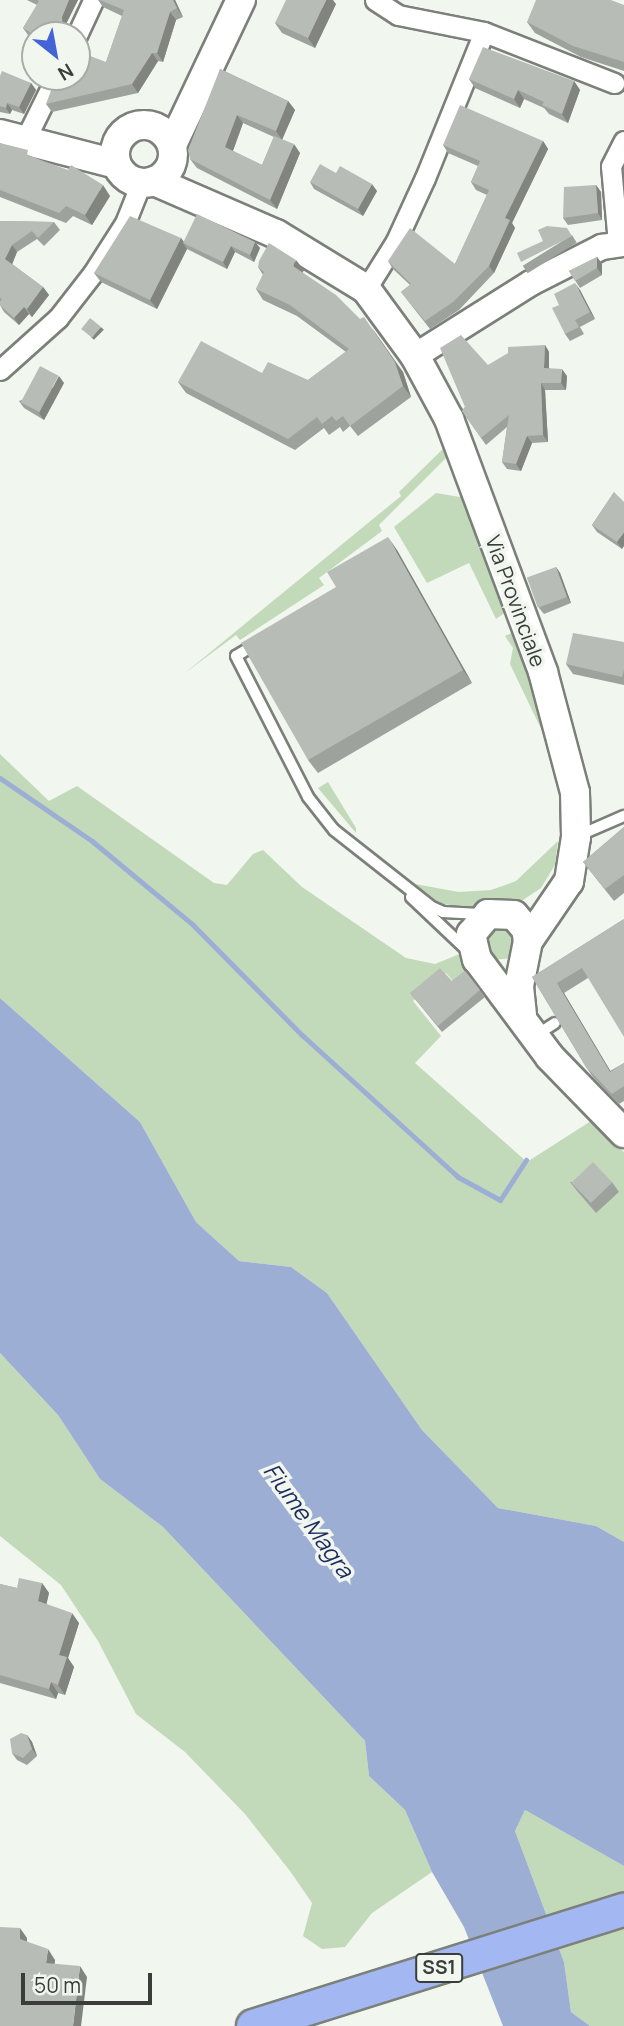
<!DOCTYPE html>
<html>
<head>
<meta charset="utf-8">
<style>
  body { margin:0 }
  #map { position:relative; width:624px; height:2026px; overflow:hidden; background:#f1f6ef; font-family:Manrope,sans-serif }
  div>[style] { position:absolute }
  .green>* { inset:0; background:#c2dab9 }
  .water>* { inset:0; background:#9daed5 }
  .stream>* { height:5px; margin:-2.5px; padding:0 2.5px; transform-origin:2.5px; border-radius:2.5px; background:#9daed5 }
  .roads { filter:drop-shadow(2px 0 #7c807a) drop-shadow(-2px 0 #7c807a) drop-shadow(0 2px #7c807a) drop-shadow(0 -2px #7c807a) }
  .service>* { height:10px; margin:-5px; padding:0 5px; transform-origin:5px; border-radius:5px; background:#fff }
  .minor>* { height:19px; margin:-9.5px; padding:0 9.5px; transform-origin:9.5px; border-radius:9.5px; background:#fff }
  .tertiary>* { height:24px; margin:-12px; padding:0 12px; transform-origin:12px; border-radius:12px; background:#fff }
  .secondary>* { height:28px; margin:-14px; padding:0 14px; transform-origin:14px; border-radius:14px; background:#fff }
  .secondary>.ring { margin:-14px; padding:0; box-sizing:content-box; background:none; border:28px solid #fff; border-radius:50% }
  .primary>* { height:32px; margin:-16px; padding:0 16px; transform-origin:16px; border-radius:16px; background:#a3b7f2 }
  .wall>* { inset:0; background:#9ea29d; transform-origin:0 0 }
  .shaded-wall>* { inset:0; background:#81847f; transform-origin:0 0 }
  .building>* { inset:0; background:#b8bcb6; transform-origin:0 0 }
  span { translate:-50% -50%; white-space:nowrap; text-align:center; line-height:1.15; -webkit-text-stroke:7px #f1f6ef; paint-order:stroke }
  .shield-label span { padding:2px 5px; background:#f1f6ef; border:2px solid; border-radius:5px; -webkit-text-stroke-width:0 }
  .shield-label { font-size:19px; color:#3b3d3a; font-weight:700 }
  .street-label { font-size:21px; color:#3b3d3a }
  .water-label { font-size:23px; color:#1c2b5d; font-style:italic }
  .north { position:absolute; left:21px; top:21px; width:70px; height:70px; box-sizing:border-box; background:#f1f6ef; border:2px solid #a8aca7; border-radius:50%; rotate:149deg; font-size:19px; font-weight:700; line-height:28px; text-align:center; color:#3b3d3a }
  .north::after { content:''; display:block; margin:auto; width:24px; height:32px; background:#4264d6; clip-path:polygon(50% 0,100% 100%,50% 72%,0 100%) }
  .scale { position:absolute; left:21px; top:1973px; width:131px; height:32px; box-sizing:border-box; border:4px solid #3b3d3a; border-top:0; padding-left:9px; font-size:21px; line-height:24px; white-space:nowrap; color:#3b3d3a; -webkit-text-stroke:5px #f1f6ef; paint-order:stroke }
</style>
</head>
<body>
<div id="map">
  <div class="green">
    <i style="clip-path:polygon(451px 441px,454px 450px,379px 525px,382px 531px,319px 578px,324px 585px,240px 640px,236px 635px,185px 673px,401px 496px,399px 492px)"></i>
    <i style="clip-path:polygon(436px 493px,466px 498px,509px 610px,496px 619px,469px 563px,427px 583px,394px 527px)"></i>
    <i style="clip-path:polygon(516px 631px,531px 670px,543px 733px,510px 664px,513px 648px,505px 636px)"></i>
    <i style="clip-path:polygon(0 754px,49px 801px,77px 786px,214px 883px,227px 885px,253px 854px,263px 850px,302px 887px,406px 958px,435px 964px,462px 953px,475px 964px,454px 982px,446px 973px,413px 1001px,441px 1036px,415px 1063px,527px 1162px,591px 1121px,624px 1152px,624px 1542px,596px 1526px,498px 1508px,422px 1430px,327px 1293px,291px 1267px,239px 1261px,196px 1222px,140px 1122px,0 998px)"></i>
    <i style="clip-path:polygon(328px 782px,356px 828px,356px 833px,318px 788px)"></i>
    <i style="clip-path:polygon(558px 841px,555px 865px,541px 888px,517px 904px,491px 902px,465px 908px,440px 903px,415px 884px,459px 892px,491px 890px,516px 881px)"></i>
    <i style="clip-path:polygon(481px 928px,519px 929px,512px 958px,493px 960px,478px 934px)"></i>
    <i style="clip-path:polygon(0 1353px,58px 1415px,100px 1479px,163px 1527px,365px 1741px,369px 1776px,405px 1810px,432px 1872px,372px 1913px,345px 1947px,322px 1949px,303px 1936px,312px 1903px,290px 1871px,245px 1814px,185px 1752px,136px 1714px,98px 1641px,61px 1585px,0 1536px)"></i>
    <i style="clip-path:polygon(525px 1810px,624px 1866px,624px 2026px,590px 2026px,571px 2012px,564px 1962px,515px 1831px)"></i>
  </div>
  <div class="water">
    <i style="clip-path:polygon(0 998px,140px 1122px,196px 1222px,239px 1261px,291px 1267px,327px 1293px,422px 1430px,498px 1508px,596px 1526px,624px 1542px,624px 1866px,525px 1810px,515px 1831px,564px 1962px,571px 2012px,590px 2026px,503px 2026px,464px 1927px,432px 1872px,405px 1810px,369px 1776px,365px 1741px,163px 1527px,100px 1479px,58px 1415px,0 1353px)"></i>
  </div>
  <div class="stream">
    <i style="left:0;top:778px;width:112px;rotate:34.4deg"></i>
    <i style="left:92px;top:841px;width:131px;rotate:39.7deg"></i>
    <i style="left:193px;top:925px;width:155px;rotate:45.3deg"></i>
    <i style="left:302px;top:1035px;width:211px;rotate:42.3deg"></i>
    <i style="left:458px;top:1177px;width:48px;rotate:28.7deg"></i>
    <i style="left:500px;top:1200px;width:48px;rotate:-57deg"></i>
  </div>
  <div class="roads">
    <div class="service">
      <i style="left:256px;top:644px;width:23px;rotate:149deg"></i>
      <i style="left:236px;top:656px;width:158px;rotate:62.9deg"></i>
      <i style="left:308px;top:797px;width:42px;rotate:51.8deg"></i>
      <i style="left:334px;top:830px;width:125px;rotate:38.2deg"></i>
      <i style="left:432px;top:907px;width:12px;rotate:24deg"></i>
      <i style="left:443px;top:912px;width:37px;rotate:3deg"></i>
      <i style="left:580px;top:835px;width:48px;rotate:-23.4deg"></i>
      <i style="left:411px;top:897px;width:79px;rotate:43.5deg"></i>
      <i style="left:538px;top:1034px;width:20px;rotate:-33deg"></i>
    </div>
    <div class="minor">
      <i style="left:375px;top:0;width:27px;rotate:33deg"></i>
      <i style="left:398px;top:15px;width:88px;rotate:11.2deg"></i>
      <i style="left:484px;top:32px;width:140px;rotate:21.4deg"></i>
      <i style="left:77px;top:35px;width:38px;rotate:-65deg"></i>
      <i style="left:24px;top:142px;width:72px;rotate:-63.8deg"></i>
      <i style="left:618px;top:243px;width:77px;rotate:-95.2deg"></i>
      <i style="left:611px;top:166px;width:28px;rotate:-63deg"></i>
      <i style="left:366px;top:289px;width:57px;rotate:-58deg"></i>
      <i style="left:396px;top:241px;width:69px;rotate:-65.3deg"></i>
      <i style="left:425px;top:178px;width:157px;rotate:-68deg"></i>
      <i style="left:0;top:370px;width:78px;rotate:-41.9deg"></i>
      <i style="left:58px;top:318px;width:57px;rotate:-52.1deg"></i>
      <i style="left:93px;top:273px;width:59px;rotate:-57.4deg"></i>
      <i style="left:125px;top:223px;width:43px;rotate:-68.2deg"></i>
    </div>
    <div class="tertiary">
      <i style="left:415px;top:356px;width:137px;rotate:-32.2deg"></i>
      <i style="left:531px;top:283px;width:80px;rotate:-26.9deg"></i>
      <i style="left:602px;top:247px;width:22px;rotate:-8deg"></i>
    </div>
    <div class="secondary">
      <i class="ring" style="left:115px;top:125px;width:30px;height:30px"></i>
      <i style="left:0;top:134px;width:120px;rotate:14.5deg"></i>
      <i style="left:172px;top:145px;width:161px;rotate:-64.6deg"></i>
      <i style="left:154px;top:181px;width:133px;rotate:23.5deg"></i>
      <i style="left:276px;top:234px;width:105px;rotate:31.4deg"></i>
      <i style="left:366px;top:289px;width:83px;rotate:53.8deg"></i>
      <i style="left:415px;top:356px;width:72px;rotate:61.6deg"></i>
      <i style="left:449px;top:419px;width:270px;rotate:69.6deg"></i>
      <i style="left:543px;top:672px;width:124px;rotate:75.1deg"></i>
      <i style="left:575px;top:792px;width:45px;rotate:88.7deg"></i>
      <i style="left:576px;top:837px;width:45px;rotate:99deg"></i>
      <i style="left:569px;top:881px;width:73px;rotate:124.3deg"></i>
      <i style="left:522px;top:1015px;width:29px;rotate:-96deg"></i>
      <i style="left:519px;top:986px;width:46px;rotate:-78.7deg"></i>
      <i style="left:528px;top:941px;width:12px;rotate:-99deg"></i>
      <i style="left:526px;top:929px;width:18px;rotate:-131deg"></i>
      <i style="left:514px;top:915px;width:26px;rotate:-178deg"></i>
      <i style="left:488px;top:914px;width:26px;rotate:130deg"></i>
      <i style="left:471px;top:934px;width:26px;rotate:77deg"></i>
      <i style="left:477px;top:959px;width:122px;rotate:53.3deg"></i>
      <i style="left:550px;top:1057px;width:106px;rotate:45.8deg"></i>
    </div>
    <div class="primary">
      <i style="left:253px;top:2026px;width:389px;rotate:-17.4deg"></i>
    </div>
  </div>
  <div class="wall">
    <i style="clip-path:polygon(27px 0,78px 0,66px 24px,35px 35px,35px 39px,28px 35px,23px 28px,37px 5px)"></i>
    <i style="clip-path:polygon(98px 0,175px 0,183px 17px,176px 20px,163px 62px,158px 61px,138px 93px,52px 112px,46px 104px,106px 62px,122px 16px,103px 7px)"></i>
    <i style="clip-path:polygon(336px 4px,315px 48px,282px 33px,275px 23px)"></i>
    <i style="clip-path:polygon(624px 5px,624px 71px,581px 57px,535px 33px,527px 22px)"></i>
    <i style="clip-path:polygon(evenodd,220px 69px,288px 101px,295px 110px,282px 139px,300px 153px,277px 209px,197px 168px,190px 159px,220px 69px,243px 123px,274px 137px,262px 165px,233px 151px,243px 123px)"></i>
    <i style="clip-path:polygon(0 76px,31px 83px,36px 90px,24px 114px,12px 110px,10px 114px,0 112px)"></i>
    <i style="clip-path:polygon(469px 79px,574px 81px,580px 90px,568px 123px,549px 114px,544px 108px,524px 99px,520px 108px,475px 88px)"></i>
    <i style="clip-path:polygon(543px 141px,548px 149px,512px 223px,515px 228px,494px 273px,459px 310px,430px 329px,401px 292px,410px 285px,393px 269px,388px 261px,455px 264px,487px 195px,476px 190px,471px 182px,478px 166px,448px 153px,443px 145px)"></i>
    <i style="clip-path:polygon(0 143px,33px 157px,110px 196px,92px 225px,73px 216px,66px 223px,0 197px)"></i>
    <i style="clip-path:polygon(310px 182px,377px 191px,363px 216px,314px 189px)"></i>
    <i style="clip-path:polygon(596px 185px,601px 192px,602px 220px,568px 225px,563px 218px)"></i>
    <i style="clip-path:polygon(0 221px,54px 222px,60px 230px,44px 246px,37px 239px,17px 252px,12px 264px,43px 287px,49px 295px,32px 317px,29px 314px,19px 325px,4px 312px,0 305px)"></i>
    <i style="left:572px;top:235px;width:9px;height:58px;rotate:58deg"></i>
    <i style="clip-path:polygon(181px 238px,184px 242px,255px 242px,260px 248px,254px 262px,235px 252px,227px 269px,187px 249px,157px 309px,101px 282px,94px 273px)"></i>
    <i style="clip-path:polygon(597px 257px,602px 264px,602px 275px,580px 288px,569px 271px)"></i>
    <i style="clip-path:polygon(258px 267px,304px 270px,302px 273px,403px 372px,411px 397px,358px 436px,350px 426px,343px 432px,340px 427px,329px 435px,324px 428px,295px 450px,186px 393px,178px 382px,262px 373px,308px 380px,346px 352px,297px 316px,263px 300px,256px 289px,263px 275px)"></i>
    <i style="clip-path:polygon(580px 290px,595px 319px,580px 327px,584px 334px,570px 341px,565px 334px,559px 305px)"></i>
    <i style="clip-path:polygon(545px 345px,549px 352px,549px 368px,567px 376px,566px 390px,545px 390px,548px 442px,532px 443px,521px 471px,507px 469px,502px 462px,507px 427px,486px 445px,462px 411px,465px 407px,488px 365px)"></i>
    <i style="clip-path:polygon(64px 383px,44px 420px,24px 408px,19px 401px)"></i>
    <i style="clip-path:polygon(614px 492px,622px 549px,597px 532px,592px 525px)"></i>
    <i style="clip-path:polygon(397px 550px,472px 683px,318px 773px,308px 760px)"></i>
    <i style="clip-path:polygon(556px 567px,560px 573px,571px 603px,544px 614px,539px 608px)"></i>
    <i style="clip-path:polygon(624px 642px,624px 685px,573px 674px,566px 664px)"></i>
    <i style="clip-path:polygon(624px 827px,624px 893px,614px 901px,583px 862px)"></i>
    <i style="clip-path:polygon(624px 919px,588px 978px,564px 993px,610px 1071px,624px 1063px,624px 1101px,619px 1104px,593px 1077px,586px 1067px,532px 977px)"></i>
    <i style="clip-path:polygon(465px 971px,485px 997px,442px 1032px,410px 993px,452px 981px)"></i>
    <i style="clip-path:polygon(570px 1182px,612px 1182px,619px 1192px,596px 1213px,578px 1192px)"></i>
    <i style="clip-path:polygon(42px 1583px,49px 1593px,46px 1604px,79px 1623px,68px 1658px,74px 1667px,65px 1695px,58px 1693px,56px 1699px,0 1683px,0 1584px,17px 1588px)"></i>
    <i style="clip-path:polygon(27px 1735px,32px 1742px,37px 1756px,27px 1765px,17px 1760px,12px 1753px)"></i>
  </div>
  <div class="shaded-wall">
    <i style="clip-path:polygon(69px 0,78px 0,66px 24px,68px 35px,63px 35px,62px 17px)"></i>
    <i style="clip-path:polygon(173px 0,175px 0,183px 17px,177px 8px)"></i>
    <i style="clip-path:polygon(326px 0,333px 0,336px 4px,315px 48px,308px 38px)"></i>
    <i style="clip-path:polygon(170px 12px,176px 20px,163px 62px,157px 53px)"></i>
    <i style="clip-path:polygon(152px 53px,158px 61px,138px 93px,132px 84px)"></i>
    <i style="clip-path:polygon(574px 81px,580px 90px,568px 123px,562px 114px)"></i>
    <i style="clip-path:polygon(31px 83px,36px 90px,24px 114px,19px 107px)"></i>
    <i style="clip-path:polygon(518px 90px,524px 99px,520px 108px,514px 99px)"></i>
    <i style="clip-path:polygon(288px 101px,295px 110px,282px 140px,276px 131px)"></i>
    <i style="clip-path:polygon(7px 103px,12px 110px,10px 114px,6px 108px)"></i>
    <i style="clip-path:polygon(237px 115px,243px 123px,231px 156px,225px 147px)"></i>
    <i style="clip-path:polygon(543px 141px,548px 149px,512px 223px,515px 228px,494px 273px,489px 266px,505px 218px)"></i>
    <i style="clip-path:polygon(294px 144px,300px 153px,277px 209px,270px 200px)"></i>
    <i style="clip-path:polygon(372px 184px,377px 191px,363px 216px,358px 209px)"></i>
    <i style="clip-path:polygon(103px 185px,110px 196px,92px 225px,85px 215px)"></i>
    <i style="clip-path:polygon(596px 185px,601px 192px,602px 220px,598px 213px)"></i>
    <i style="clip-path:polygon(181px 238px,186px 245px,183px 243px,187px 249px,157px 309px,150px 300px)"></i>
    <i style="clip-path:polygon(255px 242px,260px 248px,254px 262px,250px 255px)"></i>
    <i style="clip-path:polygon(12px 245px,17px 252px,11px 267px,5px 259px)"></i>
    <i style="clip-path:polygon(231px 246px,235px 252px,227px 269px,223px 262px)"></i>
    <i style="clip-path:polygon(597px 257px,602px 264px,602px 275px,597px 268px)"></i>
    <i style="clip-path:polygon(296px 260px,304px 270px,300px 277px,293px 266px)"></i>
    <i style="clip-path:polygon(575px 283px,580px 290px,595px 319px,590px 312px)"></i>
    <i style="clip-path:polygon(43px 287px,49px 295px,32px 317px,27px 309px)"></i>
    <i style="clip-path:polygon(24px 307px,29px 314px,19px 325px,14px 318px)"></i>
    <i style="left:101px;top:327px;width:4px;height:14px;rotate:45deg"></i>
    <i style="clip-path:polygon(372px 328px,403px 372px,411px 397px,403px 386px)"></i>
    <i style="clip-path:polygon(545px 345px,549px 352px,549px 375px,544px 368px)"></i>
    <i style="clip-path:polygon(562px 369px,567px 376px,566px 390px,561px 383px)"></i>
    <i style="clip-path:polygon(59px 376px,64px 383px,44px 420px,39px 413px)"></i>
    <i style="clip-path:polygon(541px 383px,545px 390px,548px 442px,543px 435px)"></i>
    <i style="clip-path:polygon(527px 436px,532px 443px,521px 471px,516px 464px)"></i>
    <i style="clip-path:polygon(624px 532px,624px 546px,622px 549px,617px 542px)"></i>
    <i style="clip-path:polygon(388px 537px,397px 550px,472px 683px,463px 670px)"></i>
    <i style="clip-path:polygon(556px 567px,560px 573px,571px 603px,567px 597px)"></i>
    <i style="clip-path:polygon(557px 983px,564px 993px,617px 1082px,610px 1072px)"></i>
    <i style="clip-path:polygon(42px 1583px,49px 1593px,45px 1611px,38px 1601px)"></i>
    <i style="clip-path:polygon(72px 1613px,79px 1623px,68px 1658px,74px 1667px,65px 1695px,58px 1685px,59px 1655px)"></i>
    <i style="clip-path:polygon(51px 1682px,58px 1693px,56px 1699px,49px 1689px)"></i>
    <i style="clip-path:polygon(27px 1735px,32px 1742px,37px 1756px,32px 1749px)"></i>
    <i style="clip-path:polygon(20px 1928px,27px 1938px,27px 1950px,20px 1939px)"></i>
    <i style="clip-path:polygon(48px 1949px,55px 1960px,54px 1973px,46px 1963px)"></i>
    <i style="clip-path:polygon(80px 1966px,87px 1977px,81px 2026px,73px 2026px)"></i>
  </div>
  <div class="building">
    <i style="clip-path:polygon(37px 0,69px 0,62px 17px,63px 35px,35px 35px,23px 28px,39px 1px)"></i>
    <i style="clip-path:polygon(100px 0,173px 0,177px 8px,170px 12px,157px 53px,152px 53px,132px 84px,46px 104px,56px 77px,77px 77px,77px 51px,106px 62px,124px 10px)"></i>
    <i style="clip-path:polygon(286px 0,326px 0,308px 38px,275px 23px)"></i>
    <i style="clip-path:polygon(536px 0,611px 0,624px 5px,624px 62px,573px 46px,527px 22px)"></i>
    <i style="clip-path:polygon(483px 47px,574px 81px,562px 114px,542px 105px,544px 102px,518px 90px,514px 99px,469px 79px)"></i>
    <i style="clip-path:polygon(220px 69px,288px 101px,276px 131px,237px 115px,225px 147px,262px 165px,274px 136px,294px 144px,270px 200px,190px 159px,188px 150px)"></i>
    <i style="clip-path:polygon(2px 71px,31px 83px,19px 107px,7px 103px,6px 108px,0 106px,0 76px)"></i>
    <i style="clip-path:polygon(460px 105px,543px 141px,505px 218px,510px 220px,489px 266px,453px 302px,425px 321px,401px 292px,411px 284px,388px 261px,410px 228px,455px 264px,489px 190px,471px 182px,480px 161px,443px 145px)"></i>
    <i style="clip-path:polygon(0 143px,28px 150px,27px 155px,68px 170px,71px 165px,103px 185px,85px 215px,66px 206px,59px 213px,0 190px)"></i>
    <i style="clip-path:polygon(320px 164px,336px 173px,340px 166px,372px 184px,358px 209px,310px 182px)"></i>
    <i style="clip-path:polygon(596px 185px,598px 213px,563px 218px,564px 187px)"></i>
    <i style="clip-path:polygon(197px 214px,255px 242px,250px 255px,231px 246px,223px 262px,183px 243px)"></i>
    <i style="clip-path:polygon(130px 216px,181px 238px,150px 300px,94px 273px)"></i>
    <i style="clip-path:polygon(0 221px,54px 222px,38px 238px,32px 231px,12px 245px,5px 259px,43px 287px,27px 309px,24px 307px,14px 318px,0 305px,0 302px,2px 299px,0 298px)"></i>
    <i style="clip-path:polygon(547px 226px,567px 228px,572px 236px,521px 262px,517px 253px,543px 241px,538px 230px)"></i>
    <i style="clip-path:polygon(269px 243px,296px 260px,293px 266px,336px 295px,360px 319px,364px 317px,395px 362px,403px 386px,350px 426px,343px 416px,336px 421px,332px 416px,322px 424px,317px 417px,288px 439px,178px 382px,201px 341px,262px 373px,268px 362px,308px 380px,349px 349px,290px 305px,256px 289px,264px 272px,258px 267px,259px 261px)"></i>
    <i style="clip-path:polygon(597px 257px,597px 268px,575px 281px,569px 271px)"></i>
    <i style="clip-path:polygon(575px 283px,590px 312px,575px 320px,579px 327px,565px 334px,552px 308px,559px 305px,554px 294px)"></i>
    <i style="left:90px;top:318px;width:14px;height:14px;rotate:39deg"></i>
    <i style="clip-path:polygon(461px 335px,488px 365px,508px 353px,508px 347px,545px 345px,544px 368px,562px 369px,561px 383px,541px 383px,543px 435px,527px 436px,516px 464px,502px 462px,509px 415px,481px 438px,462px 411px,465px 407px,440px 348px)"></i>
    <i style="left:40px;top:366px;width:21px;height:41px;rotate:28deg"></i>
    <i style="clip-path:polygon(614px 492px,624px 502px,624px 532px,617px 542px,592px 525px)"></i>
    <i style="clip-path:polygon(388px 537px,463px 670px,308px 760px,241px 643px,336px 587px,327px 572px)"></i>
    <i style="left:556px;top:567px;width:32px;height:31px;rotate:70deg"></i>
    <i style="clip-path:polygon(573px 633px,624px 642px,624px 670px,622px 677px,566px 664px)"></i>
    <i style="clip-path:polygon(624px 827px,624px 875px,605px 889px,583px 862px)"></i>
    <i style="clip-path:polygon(624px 919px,624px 1037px,582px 968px,557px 983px,610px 1072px,624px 1063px,624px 1086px,612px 1094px,586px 1067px,532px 977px)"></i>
    <i style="clip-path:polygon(440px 968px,452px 981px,465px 971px,480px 990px,438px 1026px,410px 993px)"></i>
    <i style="left:593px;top:1162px;width:28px;height:30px;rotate:46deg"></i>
    <i style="clip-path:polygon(19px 1578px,42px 1583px,38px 1601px,72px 1613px,59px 1655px,67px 1657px,58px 1685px,51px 1682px,49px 1689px,0 1675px,0 1584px,17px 1588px)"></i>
    <i style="clip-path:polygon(21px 1733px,27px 1735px,32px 1749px,23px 1758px,12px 1753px,10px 1739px)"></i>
    <i style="clip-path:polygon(0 1927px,20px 1928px,20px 1939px,48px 1949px,46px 1963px,80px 1966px,73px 2026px,0 2026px)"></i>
  </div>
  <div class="shield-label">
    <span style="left:439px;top:1968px">SS1</span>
  </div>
  <div class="street-label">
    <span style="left:516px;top:601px;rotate:70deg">Via Provinciale</span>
  </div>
  <div class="water-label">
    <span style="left:309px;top:1520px;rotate:54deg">Fiume Magra</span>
  </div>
  <div class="north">N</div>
  <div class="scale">50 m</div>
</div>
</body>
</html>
